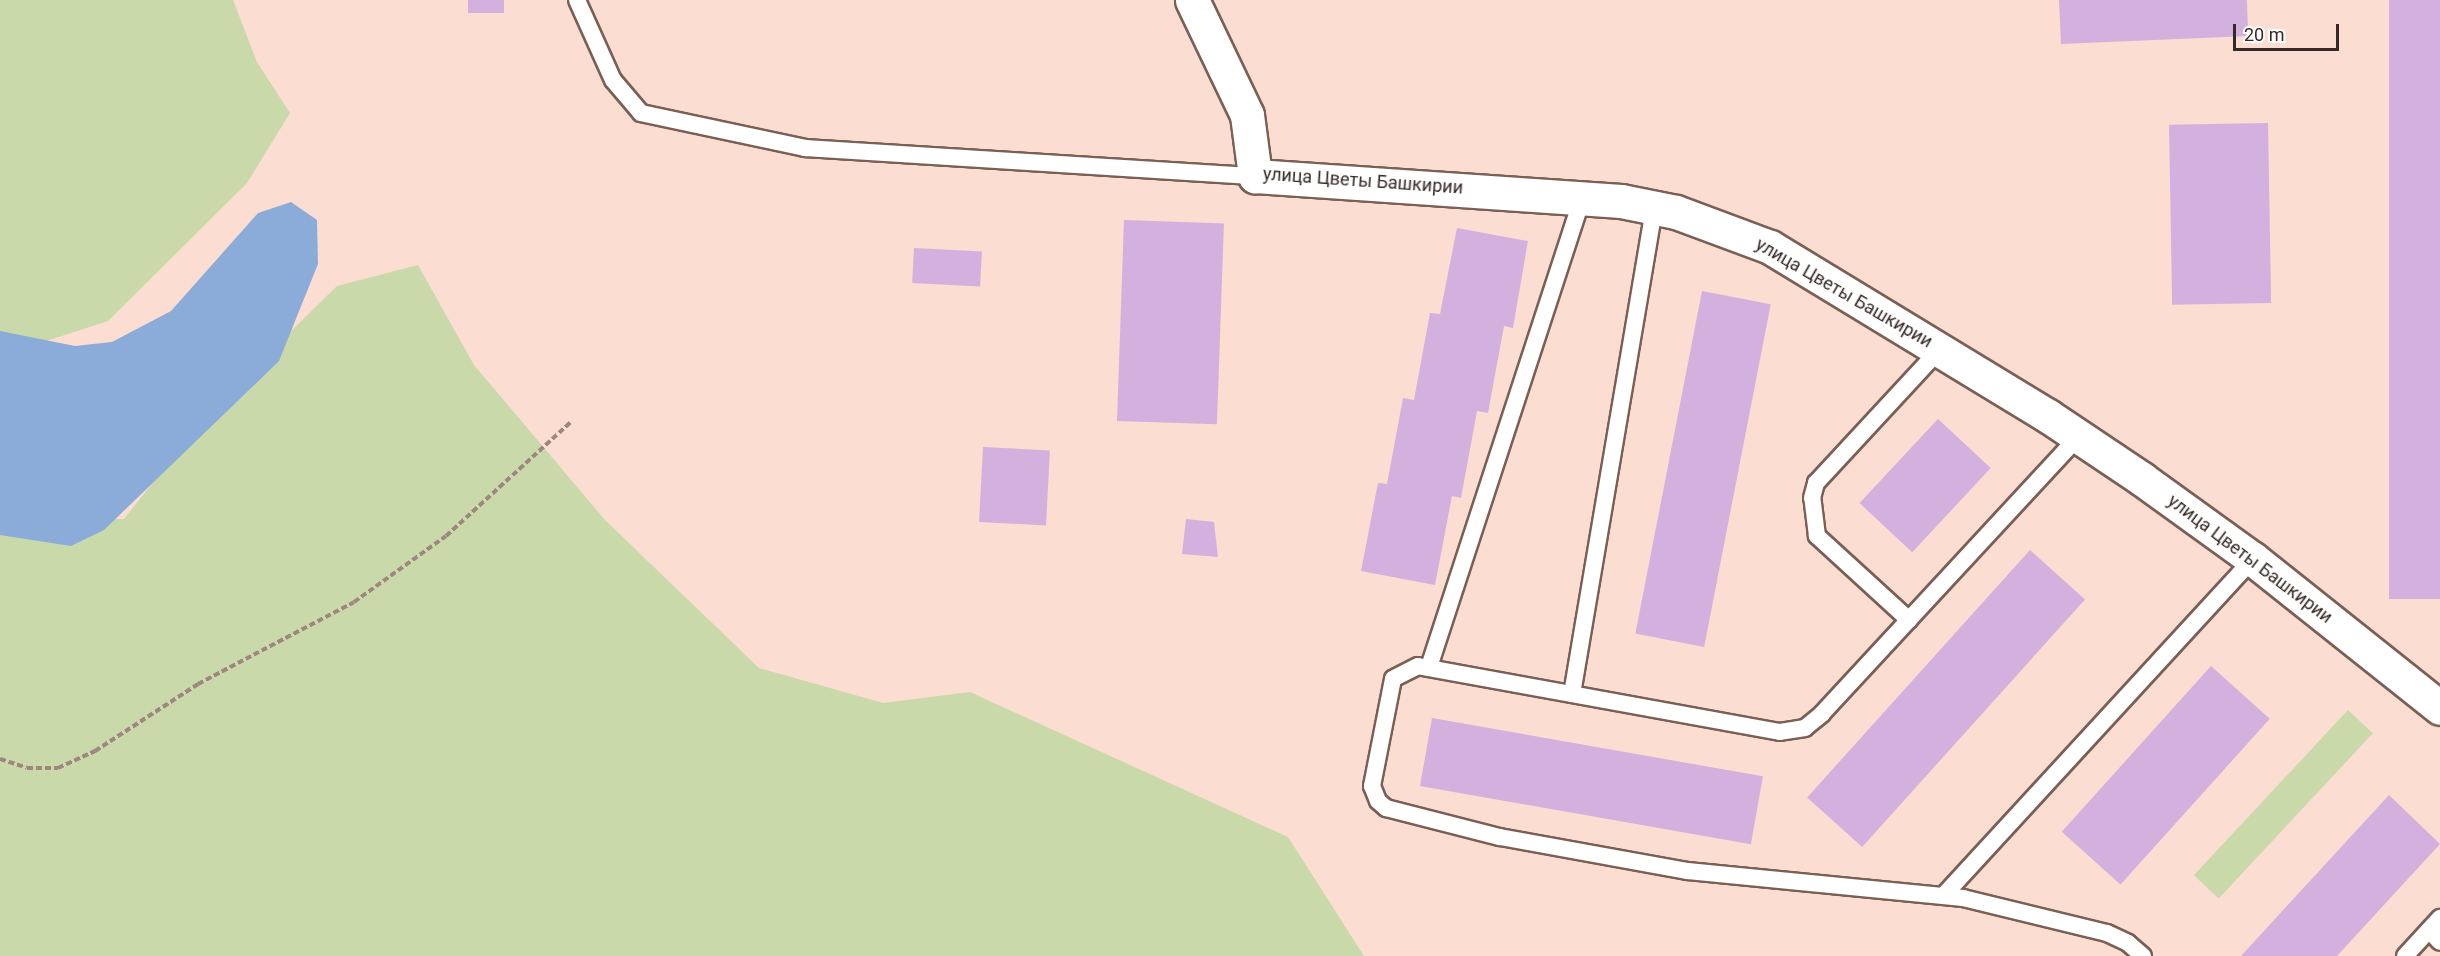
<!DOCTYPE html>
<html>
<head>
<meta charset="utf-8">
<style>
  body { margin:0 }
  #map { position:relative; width:2440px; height:956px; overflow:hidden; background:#fcddd1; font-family:Roboto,sans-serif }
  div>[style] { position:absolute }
  .green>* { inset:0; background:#c9d9aa; transform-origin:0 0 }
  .water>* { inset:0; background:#8babd9 }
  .building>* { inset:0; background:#d3b0de; transform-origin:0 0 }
  .path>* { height:4px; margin-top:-2px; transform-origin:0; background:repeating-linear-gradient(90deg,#9d877f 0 6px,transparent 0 9px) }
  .roads { filter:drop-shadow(2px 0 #7a5f55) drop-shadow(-2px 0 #7a5f55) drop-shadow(0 2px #7a5f55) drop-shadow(0 -2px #7a5f55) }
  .lane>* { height:16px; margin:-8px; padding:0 8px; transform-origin:8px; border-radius:8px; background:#fff }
  .street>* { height:33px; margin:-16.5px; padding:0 16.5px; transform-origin:16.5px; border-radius:16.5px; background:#fff }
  span { translate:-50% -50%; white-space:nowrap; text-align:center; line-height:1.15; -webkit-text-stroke:4.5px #fff; paint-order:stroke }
  .street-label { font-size:18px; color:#352925 }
  .scale { position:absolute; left:2233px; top:24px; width:106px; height:27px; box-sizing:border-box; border:3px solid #352925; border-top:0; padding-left:8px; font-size:18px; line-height:21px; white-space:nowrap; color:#352925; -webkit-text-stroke:4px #fff; paint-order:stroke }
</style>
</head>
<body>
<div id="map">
  <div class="green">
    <i style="clip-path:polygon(0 0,233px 0,257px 62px,290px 113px,247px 183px,108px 321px,0 356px)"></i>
    <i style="clip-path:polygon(418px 265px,474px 365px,605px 520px,759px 668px,883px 703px,970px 692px,1288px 837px,1364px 956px,0 956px,0 517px,124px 519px,207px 414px,337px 286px)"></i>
    <i style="left:2348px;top:710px;width:34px;height:226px;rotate:43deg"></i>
  </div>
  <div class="water">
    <i style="clip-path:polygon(291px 202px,317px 220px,318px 264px,279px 361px,104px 530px,71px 546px,0 535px,0 331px,75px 346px,112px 342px,171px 311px,258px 213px)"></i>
  </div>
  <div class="building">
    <i style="left:468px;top:0;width:36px;height:13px"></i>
    <i style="clip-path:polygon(2059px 0,2247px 0,2248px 36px,2061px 44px)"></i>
    <i style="left:2389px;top:0;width:51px;height:599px"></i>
    <i style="left:2268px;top:123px;width:180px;height:99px;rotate:89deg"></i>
    <i style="left:1124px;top:220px;width:100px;height:201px;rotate:2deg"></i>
    <i style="clip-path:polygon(1457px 228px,1528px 241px,1513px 328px,1504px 326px,1488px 413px,1477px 411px,1461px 498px,1452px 496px,1435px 585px,1361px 571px,1378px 483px,1387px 484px,1403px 398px,1414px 400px,1430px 313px,1440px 314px)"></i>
    <i style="left:914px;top:248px;width:68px;height:35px;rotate:3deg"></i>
    <i style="left:1702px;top:291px;width:70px;height:349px;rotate:11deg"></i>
    <i style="left:1938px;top:419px;width:72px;height:115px;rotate:43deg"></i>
    <i style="left:983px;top:447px;width:67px;height:75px;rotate:3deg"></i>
    <i style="clip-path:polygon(1186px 519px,1214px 522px,1218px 557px,1182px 554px)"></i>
    <i style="left:2030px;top:550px;width:74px;height:333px;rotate:42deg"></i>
    <i style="left:2211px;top:666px;width:79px;height:223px;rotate:42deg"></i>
    <i style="left:1432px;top:718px;width:336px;height:69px;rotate:10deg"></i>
    <i style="clip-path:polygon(2389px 795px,2440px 844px,2337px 956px,2241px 956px)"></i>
  </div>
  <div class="path">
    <i style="left:0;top:759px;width:28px;rotate:18deg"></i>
    <i style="left:27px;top:768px;width:31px"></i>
    <i style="left:58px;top:768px;width:41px;rotate:-24.7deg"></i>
    <i style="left:95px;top:751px;width:123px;rotate:-33deg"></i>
    <i style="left:198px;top:684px;width:176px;rotate:-27.7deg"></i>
    <i style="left:354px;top:602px;width:113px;rotate:-35.7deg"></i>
    <i style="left:446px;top:536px;width:169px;rotate:-42.4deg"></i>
  </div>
  <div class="roads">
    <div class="lane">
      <i style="left:577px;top:0;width:88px;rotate:65.8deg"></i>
      <i style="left:613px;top:80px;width:43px;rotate:49.7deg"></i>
      <i style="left:641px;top:113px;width:168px;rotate:12deg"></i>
      <i style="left:805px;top:148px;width:451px;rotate:3.6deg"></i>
      <i style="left:2079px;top:436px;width:379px;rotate:132.8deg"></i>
      <i style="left:1822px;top:714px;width:22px;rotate:141deg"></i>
      <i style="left:1805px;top:728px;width:25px;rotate:171deg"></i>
      <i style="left:1780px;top:732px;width:368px;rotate:-169.7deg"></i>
      <i style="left:1418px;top:666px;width:28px;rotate:153deg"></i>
      <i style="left:1393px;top:679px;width:109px;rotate:101.1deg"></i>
      <i style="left:1372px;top:786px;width:16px;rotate:68deg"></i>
      <i style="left:1378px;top:801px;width:11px;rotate:41deg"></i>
      <i style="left:1386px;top:808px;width:118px;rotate:14.3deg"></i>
      <i style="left:1500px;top:837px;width:191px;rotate:10.3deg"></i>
      <i style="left:1688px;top:871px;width:276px;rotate:5.6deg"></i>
      <i style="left:1963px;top:898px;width:148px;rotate:13.7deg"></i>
      <i style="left:2107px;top:933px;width:23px;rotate:25deg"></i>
      <i style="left:2128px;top:943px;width:20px;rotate:41deg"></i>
      <i style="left:1909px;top:620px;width:125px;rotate:-137.6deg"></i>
      <i style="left:1817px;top:536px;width:38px;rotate:-97deg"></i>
      <i style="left:1812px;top:498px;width:16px;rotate:-75deg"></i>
      <i style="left:1816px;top:483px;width:183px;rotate:-47.2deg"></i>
      <i style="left:1429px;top:667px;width:496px;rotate:-71.9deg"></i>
      <i style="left:1572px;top:694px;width:494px;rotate:-80.4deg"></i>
      <i style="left:1944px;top:895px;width:456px;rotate:-47.4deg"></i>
      <i style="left:2429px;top:930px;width:16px;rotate:47deg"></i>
      <i style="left:2405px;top:956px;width:52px;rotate:-47.4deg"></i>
    </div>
    <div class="street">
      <i style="left:1192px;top:0;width:127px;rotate:64.4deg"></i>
      <i style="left:1247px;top:115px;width:62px;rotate:82.5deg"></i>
      <i style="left:1255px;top:176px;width:367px;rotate:3.9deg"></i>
      <i style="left:1621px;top:201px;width:56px;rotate:11.3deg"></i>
      <i style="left:1676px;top:212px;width:100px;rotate:20.4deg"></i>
      <i style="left:1770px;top:247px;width:325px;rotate:31.3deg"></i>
      <i style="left:2048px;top:416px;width:113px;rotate:33.8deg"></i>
      <i style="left:2142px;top:479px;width:137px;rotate:35.8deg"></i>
      <i style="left:2253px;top:559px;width:239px;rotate:38.5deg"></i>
    </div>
  </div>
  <div class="street-label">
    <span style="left:1363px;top:181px;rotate:4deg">улица Цветы Башкирии</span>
    <span style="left:1844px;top:293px;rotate:30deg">улица Цветы Башкирии</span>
    <span style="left:2250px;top:559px;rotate:37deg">улица Цветы Башкирии</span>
  </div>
  <div class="scale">20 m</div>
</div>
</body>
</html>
